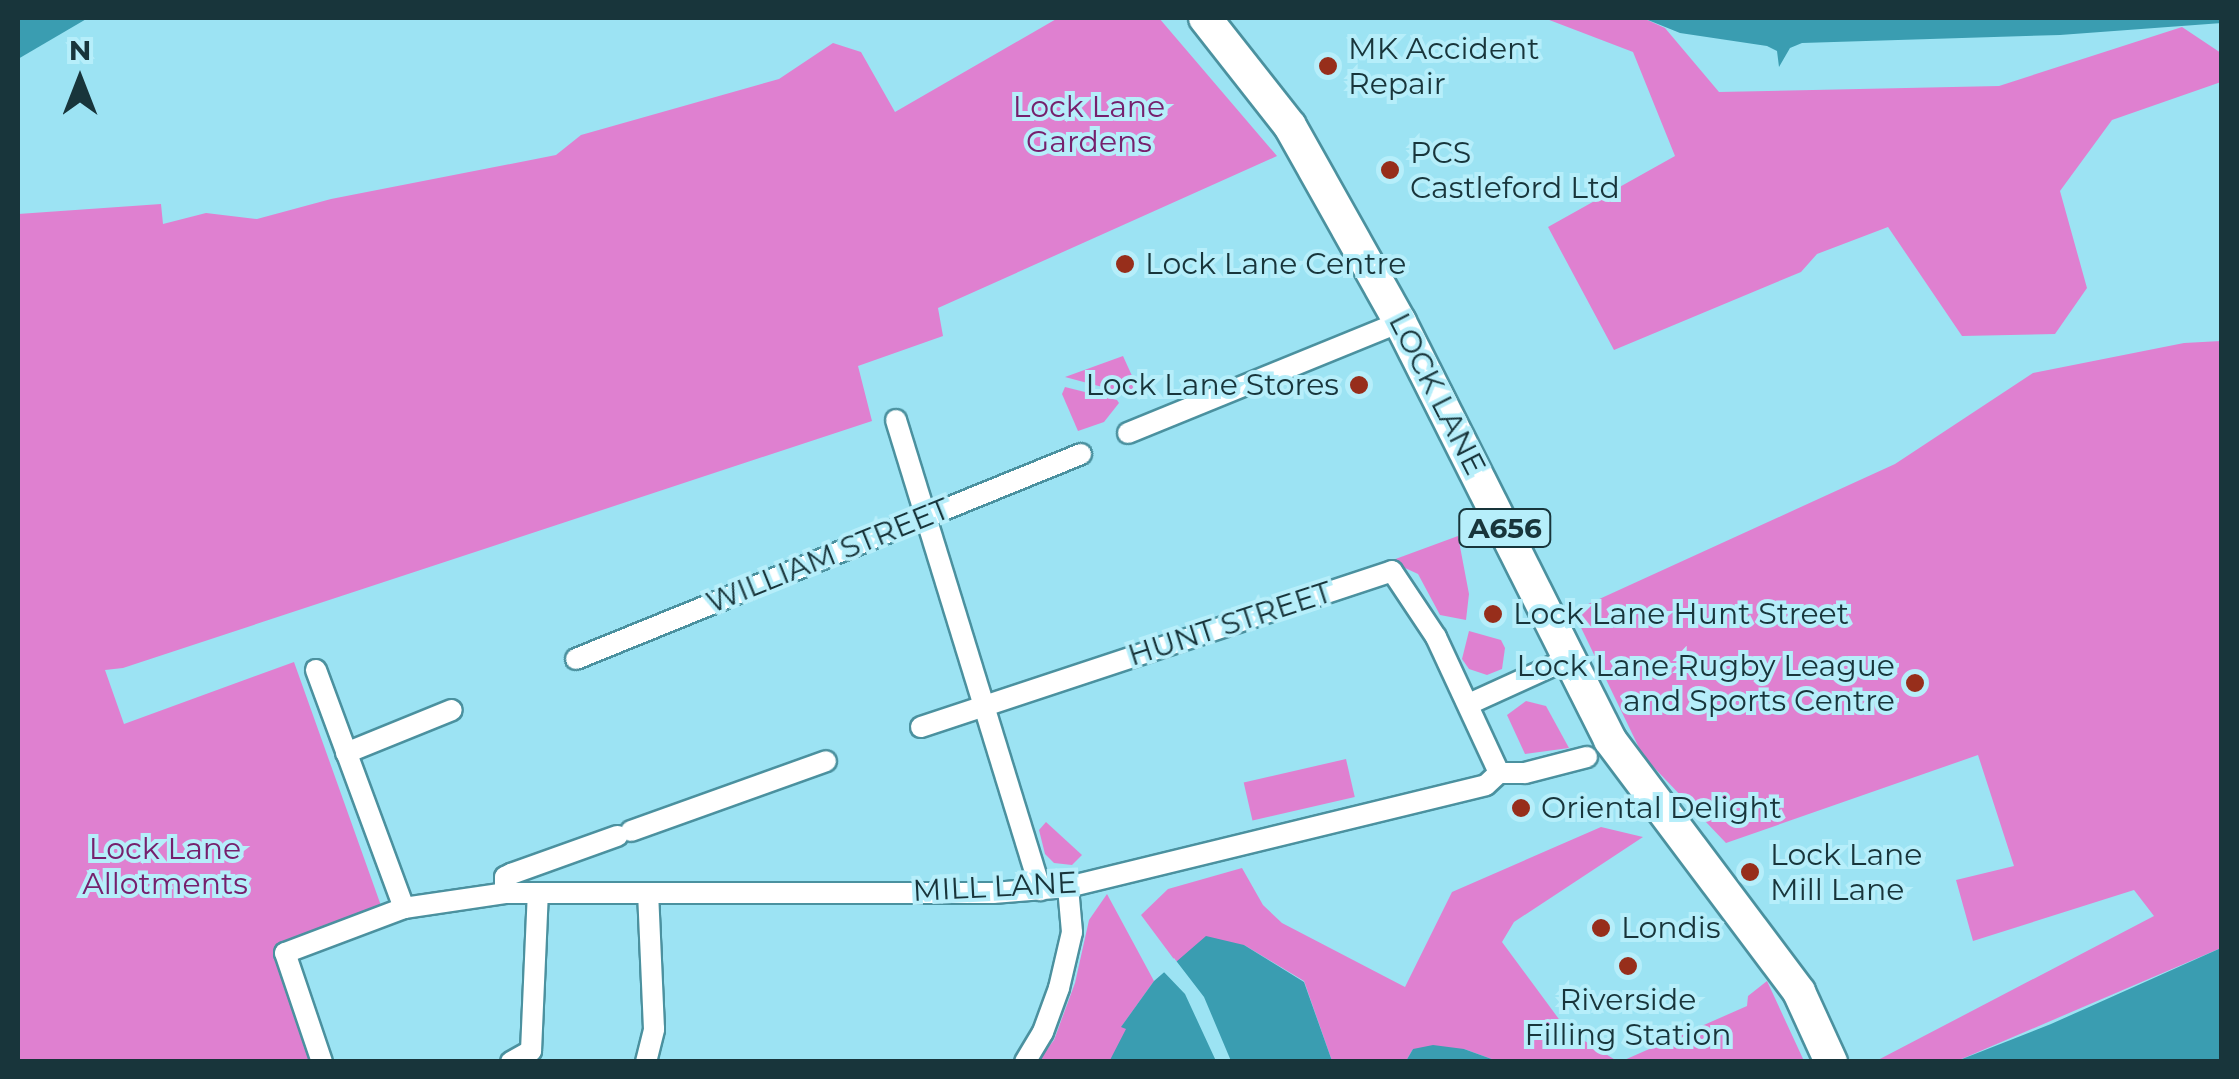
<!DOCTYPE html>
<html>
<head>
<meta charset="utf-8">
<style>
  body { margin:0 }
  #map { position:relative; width:2239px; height:1079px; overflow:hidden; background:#9ce3f3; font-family:Montserrat,sans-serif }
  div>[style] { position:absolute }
  .green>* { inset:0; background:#df80d0; transform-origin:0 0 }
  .water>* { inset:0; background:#3a9db1 }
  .pier>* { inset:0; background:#9ce3f3 }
  .roads { filter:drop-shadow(2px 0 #4b919f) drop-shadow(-2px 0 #4b919f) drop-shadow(0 2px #4b919f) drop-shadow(0 -2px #4b919f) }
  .street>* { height:20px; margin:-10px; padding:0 10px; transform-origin:10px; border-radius:10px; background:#fff }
  .primary>* { height:32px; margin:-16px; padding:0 16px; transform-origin:16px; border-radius:16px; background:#fff }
  .dots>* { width:28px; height:28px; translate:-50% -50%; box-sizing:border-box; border:5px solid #b6eefa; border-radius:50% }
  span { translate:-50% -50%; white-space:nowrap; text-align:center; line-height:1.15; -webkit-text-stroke:8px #b6eefa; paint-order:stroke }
  .shield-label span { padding:2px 8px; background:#b6eefa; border:2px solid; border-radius:8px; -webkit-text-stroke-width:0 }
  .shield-label { font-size:28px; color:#18353b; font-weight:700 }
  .poi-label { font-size:30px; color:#18353b }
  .left { translate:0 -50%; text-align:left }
  .right { translate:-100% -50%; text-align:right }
  .park-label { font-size:30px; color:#76206d }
  .street-label { font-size:30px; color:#18353b }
  .frame { position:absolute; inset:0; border:20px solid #18353b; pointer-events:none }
  .north { position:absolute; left:30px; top:30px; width:100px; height:100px; -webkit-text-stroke:8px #b6eefa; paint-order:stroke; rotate:0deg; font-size:28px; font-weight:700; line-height:40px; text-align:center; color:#18353b }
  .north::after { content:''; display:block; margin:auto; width:35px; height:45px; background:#18353b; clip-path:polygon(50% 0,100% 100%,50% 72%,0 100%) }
</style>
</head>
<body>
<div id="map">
  <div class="green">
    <i style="clip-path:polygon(1058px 18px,1159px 18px,1277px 156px,938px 308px,943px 336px,858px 366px,872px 421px,123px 668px,105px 670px,124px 724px,294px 662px,384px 914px,285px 954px,321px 1061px,18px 1062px,18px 214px,161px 204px,163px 224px,206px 213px,257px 219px,331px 199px,556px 155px,581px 135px,779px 79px,833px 43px,861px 52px,895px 112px)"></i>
    <i style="clip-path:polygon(1544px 18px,1643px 18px,1665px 28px,1719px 92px,1999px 86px,2182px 27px,2221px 53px,2221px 82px,2112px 120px,2060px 191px,2087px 288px,2055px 334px,1962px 336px,1888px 227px,1817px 254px,1801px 272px,1614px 350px,1548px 227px,1675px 156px,1633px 52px)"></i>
    <i style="clip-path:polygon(2221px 341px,2221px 948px,1957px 1061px,1876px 1061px,2154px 916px,2134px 890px,1973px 941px,1956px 880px,2014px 866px,1978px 755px,1726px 843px,1643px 756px,1573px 611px,1895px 464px,2033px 373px,2184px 343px)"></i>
    <i style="clip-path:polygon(1123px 356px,1138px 389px,1136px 396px,1065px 377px)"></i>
    <i style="clip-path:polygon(1065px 387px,1117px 400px,1119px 403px,1104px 422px,1078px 431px,1062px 394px)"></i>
    <i style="clip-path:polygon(1458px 536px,1469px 594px,1466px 620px,1440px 615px,1418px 574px,1390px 561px)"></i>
    <i style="clip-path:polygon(1469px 631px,1501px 640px,1505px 648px,1502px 669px,1487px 675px,1469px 669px,1462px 659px)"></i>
    <i style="clip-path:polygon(1526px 701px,1546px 706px,1569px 748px,1525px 754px,1507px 715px)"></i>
    <i style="left:1346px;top:759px;width:39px;height:105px;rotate:77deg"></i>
    <i style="clip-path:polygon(1046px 822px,1082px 855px,1072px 865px,1054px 863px,1045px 854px,1039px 830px)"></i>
    <i style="clip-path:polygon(1601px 827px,1643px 837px,1514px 922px,1502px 942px,1567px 1030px,1617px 1061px,1497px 1061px,1464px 1049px,1413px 1049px,1406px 1061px,1332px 1061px,1304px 981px,1244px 945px,1176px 962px,1141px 915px,1168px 889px,1242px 868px,1263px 905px,1282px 923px,1405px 987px,1452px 892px)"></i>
    <i style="clip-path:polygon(1107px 894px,1154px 981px,1122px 1026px,1127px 1029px,1117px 1054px,1109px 1061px,1037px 1062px,1054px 1040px,1075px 983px,1089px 920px)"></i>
    <i style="clip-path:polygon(1767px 981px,1804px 1061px,1622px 1061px,1747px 1006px,1748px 996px)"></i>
  </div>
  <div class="water">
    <i style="clip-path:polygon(18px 18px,88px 18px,18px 59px)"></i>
    <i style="clip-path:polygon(1643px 18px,2221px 18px,2222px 23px,2060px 35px,1802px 43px,1790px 48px,1779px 67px,1777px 51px,1767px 46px,1680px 33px)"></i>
    <i style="clip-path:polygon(1206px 936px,1244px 945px,1304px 982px,1332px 1061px,1109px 1062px,1126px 1029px,1121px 1027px,1154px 981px)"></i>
    <i style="clip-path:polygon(2221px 948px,2221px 1061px,1957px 1061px,2051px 1024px)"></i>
    <i style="clip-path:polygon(1433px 1045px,1464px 1049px,1497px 1061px,1406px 1061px,1413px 1049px)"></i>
  </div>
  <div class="pier">
    <i style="clip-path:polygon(1174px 958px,1204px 997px,1231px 1061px,1216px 1061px,1185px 994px,1162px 970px)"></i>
  </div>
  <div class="roads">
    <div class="street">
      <i style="left:896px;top:420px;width:492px;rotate:72.9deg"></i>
      <i style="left:1128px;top:433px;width:294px;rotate:-22.2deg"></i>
      <i style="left:576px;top:659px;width:545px;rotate:-22.09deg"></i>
      <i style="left:316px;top:670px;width:254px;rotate:69.7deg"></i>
      <i style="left:1469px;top:704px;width:111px;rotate:-24.5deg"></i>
      <i style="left:921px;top:727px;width:496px;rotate:-18.3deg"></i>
      <i style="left:1392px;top:571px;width:79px;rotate:56.3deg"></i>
      <i style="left:1436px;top:637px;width:150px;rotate:65.1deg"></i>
      <i style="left:346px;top:753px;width:114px;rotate:-22.1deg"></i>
      <i style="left:631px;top:831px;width:207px;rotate:-19.7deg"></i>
      <i style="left:505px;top:893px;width:16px;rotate:-90deg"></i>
      <i style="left:505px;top:877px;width:7px;rotate:-27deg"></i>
      <i style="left:511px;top:874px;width:113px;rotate:-19.7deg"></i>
      <i style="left:322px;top:1062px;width:115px;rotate:-108.7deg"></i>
      <i style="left:285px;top:953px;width:127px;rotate:-20.7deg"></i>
      <i style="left:404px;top:908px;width:102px;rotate:-8.4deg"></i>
      <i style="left:505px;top:893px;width:488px"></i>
      <i style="left:993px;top:893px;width:75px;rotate:-4.6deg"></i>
      <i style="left:1068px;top:887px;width:430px;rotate:-13.7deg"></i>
      <i style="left:1486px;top:785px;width:18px;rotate:-43deg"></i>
      <i style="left:1499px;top:773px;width:26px"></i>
      <i style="left:1525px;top:773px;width:64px;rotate:-14.5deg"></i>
      <i style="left:511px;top:1062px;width:23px;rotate:-29deg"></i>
      <i style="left:531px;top:1051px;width:158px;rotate:-87.5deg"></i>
      <i style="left:646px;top:1062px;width:34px;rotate:-76deg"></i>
      <i style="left:654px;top:1029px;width:136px;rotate:-92.5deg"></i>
      <i style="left:1025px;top:1062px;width:35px;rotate:-59deg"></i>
      <i style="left:1043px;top:1032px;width:47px;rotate:-70deg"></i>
      <i style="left:1059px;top:988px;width:57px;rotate:-76.9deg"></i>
      <i style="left:1072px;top:932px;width:45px;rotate:-95.1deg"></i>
    </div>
    <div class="primary">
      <i style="left:1205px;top:18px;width:137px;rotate:51.8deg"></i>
      <i style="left:1290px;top:126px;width:225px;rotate:60.7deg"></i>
      <i style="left:1400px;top:322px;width:468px;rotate:63.3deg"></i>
      <i style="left:1610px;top:740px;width:315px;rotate:53.1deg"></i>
      <i style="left:1799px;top:992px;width:77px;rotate:65.4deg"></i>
    </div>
  </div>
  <div class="dots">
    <i style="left:1328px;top:66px;background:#972e1b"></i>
    <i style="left:1390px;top:170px;background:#972e1b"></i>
    <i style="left:1125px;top:264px;background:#972e1b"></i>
    <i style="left:1359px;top:385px;background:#972e1b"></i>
    <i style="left:1493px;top:614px;background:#972e1b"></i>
    <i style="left:1915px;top:683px;background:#972e1b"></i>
    <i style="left:1521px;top:808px;background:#972e1b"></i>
    <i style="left:1750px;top:872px;background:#972e1b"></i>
    <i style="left:1601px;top:928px;background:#972e1b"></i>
    <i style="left:1628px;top:966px;background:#972e1b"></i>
  </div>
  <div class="shield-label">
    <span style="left:1505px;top:528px">A656</span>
  </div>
  <div class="poi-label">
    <span class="left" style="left:1348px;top:66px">MK Accident<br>Repair</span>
    <span class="left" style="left:1410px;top:170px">PCS<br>Castleford Ltd</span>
    <span class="left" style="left:1145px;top:264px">Lock Lane Centre</span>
    <span class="right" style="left:1339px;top:385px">Lock Lane Stores</span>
    <span class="left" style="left:1513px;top:614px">Lock Lane Hunt Street</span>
    <span class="right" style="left:1895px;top:683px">Lock Lane Rugby League<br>and Sports Centre</span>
    <span class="left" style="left:1541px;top:808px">Oriental Delight</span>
    <span class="left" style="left:1770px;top:872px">Lock Lane<br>Mill Lane</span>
    <span class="left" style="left:1621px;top:928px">Londis</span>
    <span style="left:1628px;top:1017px">Riverside<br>Filling Station</span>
  </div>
  <div class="park-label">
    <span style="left:1089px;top:124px">Lock Lane<br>Gardens</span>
    <span style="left:165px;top:866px">Lock Lane<br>Allotments</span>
  </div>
  <div class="street-label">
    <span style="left:1437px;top:394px;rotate:63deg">LOCK LANE</span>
    <span style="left:828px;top:556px;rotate:-22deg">WILLIAM STREET</span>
    <span style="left:1230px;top:624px;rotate:-18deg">HUNT STREET</span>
    <span style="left:995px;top:887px;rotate:-3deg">MILL LANE</span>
  </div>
  <div class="frame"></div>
  <div class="north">N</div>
</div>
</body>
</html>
